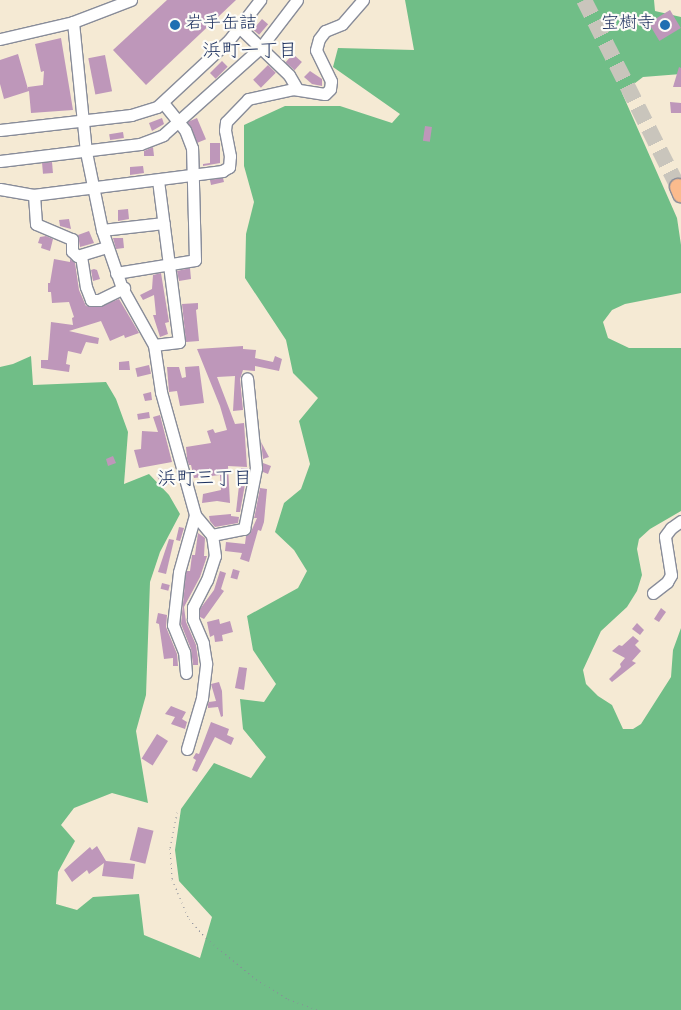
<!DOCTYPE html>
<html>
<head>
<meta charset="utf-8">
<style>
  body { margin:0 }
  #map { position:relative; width:681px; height:1010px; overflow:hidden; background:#f5ead4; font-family:Dekko,"Klee One",sans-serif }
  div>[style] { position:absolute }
  .forest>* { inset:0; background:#70be87 }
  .building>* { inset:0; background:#be97ba; transform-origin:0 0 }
  .highway-tunnel>* { height:16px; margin-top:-8px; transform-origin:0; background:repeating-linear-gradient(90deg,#c9c5bc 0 16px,transparent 0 24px) }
  .path>* { height:1px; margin-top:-0.5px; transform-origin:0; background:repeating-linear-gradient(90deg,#888c99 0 1px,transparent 0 5px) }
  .roads { filter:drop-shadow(1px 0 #888c99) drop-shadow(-1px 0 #888c99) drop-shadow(0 1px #888c99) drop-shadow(0 -1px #888c99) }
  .minor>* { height:11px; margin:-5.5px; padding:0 5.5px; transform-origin:5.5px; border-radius:5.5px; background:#fff }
  .highway>* { height:16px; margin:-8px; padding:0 8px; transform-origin:8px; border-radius:8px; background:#fbbb8d }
  .dots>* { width:14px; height:14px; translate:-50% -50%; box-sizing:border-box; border:2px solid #fdfcf7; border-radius:50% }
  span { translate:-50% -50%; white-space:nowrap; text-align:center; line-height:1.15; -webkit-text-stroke:4.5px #fdfcf7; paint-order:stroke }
  .poi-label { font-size:18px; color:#1b2f5e }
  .left { translate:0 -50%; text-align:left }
  .right { translate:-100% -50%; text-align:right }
  .neighbourhood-label { font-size:19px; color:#1b2f5e }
</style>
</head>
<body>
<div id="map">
  <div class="forest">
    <i style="clip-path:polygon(405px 0,654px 0,655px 11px,681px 17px,681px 74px,643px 77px,622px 93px,677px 218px,681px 245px,681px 293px,625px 304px,612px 310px,603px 322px,608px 338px,629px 348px,681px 348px,681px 511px,650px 529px,639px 539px,637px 549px,642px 575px,637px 591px,627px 607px,601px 631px,583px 670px,586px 684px,598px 696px,612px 705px,623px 729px,633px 729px,641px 724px,671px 677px,673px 650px,681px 628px,681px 1010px,0 1010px,0 367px,13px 364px,31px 356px,33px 385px,106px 382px,116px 399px,128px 432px,124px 484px,149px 474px,169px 495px,180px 514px,160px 552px,150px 582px,146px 695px,136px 731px,148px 803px,112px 793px,74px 808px,61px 825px,75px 841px,58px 872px,56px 904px,77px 910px,93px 897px,139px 894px,144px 935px,200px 958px,212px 917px,179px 881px,175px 850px,181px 809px,214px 763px,251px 778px,266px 757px,243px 729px,240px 699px,264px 702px,276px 684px,253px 650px,247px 616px,298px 588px,307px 571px,294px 550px,275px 532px,284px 503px,301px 489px,310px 464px,299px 421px,318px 398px,293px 373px,286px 340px,245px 278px,246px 234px,254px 202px,244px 166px,244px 125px,285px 106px,340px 106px,392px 123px,400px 114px,333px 67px,338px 48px,414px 50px)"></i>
  </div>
  <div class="building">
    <i style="clip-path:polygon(167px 0,236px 0,146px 85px,113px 50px)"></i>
    <i style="left:670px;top:10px;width:21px;height:25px;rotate:59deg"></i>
    <i style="left:262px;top:19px;width:8px;height:14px;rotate:40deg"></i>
    <i style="clip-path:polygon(61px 38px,73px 110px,31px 113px,29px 91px,4px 99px,0 84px,0 60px,18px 54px,28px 89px,28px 87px,43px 85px,44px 71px,41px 72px,35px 44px)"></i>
    <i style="left:293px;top:54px;width:12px;height:11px;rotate:42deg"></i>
    <i style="left:105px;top:55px;width:37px;height:17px;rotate:79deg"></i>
    <i style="left:222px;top:61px;width:8px;height:17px;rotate:45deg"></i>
    <i style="left:268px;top:65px;width:11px;height:21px;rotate:45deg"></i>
    <i style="clip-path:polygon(679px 67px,681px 68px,681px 87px,673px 87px)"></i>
    <i style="clip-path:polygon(310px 71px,322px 79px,322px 86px,312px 84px,304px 77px)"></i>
    <i style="clip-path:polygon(670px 102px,681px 103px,681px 113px,671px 113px)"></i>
    <i style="clip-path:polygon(162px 118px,164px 124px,152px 131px,149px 123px)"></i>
    <i style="left:197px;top:118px;width:23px;height:10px;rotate:67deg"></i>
    <i style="left:425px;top:126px;width:7px;height:15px;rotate:8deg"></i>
    <i style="left:123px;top:132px;width:6px;height:14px;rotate:81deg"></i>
    <i style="clip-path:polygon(210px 143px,220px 143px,220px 163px,203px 166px,203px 164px,210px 163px)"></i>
    <i style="clip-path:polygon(153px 147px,154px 156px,144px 156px,144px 151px)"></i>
    <i style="left:52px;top:162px;width:11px;height:10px;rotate:85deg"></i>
    <i style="clip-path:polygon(143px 166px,144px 173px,130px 175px,130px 167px)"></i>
    <i style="clip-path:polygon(223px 178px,224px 182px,211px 185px,210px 180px)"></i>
    <i style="clip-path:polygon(128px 209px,129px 219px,118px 221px,118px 210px)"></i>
    <i style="clip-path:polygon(69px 219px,71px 229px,60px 226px,59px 220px)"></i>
    <i style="clip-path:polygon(89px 231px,94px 243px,80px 247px,78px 235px)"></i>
    <i style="clip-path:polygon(46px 236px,53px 239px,50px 251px,41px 248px,42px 244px,38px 243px,40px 237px)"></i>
    <i style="clip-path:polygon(113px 238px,123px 238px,124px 248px,116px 249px)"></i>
    <i style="clip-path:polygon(54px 259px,70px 262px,70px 259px,75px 263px,79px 290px,86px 306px,99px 307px,119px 299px,139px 333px,125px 338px,124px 335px,110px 341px,101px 321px,69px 331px,99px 338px,98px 344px,86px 342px,81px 354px,68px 351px,66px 364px,70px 365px,69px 372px,41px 368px,41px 360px,48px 360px,51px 322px,73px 325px,72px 318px,74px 317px,69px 302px,52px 303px,51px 292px,48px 292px,48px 283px,50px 283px)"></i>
    <i style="clip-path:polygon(190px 268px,191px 279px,179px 281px,177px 271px)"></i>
    <i style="clip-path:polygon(94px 269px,97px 270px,100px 279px,93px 281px,91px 270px)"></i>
    <i style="clip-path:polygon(161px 273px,169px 322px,165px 323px,168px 334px,160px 337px,153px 315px,156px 315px,154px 295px,143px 300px,140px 295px,152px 289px,153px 275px)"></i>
    <i style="clip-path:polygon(198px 303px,198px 309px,196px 310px,199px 341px,186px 342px,182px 304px)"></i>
    <i style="clip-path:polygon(243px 346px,243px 349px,256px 350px,255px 358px,273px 362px,275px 356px,282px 359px,279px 371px,255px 366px,255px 371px,243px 370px,240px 379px,243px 410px,233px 411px,235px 376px,217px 377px,235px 424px,244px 423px,247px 467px,228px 466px,230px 503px,217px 501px,202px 503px,203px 494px,221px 490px,220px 475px,194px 478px,191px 465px,189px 465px,187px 459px,186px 447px,211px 443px,207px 431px,213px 429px,215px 433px,227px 430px,220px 406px,197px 349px)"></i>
    <i style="clip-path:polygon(129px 361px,130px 370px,119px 370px,119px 362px)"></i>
    <i style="left:149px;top:365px;width:9px;height:14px;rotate:77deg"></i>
    <i style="clip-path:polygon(199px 366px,204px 403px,180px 406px,177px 391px,169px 392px,167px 367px,179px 367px,182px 378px,186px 377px,185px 367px)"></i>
    <i style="clip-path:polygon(151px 392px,152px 400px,145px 401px,143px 394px)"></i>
    <i style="left:149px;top:412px;width:6px;height:12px;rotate:81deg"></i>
    <i style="clip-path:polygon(160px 415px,172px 462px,139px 468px,134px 450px,141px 449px,142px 431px,158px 432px,153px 417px)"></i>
    <i style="clip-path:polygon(261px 442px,269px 457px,263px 459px)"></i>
    <i style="clip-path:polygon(113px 456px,116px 463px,108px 466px,106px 459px)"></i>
    <i style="clip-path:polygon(263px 463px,271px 466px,268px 474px,263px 472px)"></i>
    <i style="clip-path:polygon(241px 468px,248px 468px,240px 512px,236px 512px)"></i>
    <i style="left:164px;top:472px;width:13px;height:8px;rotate:63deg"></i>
    <i style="clip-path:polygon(260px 488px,267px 489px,264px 522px,261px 531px,258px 530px,249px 562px,240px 559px,242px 553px,225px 551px,226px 542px,245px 544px,246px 536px,250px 534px,257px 518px,254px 518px,255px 514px)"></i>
    <i style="clip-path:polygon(231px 514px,231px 516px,239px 517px,238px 523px,215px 527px,210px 521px,209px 516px)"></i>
    <i style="clip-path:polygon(179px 527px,184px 528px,180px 541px,176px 540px)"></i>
    <i style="clip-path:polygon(198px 533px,205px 538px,204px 556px,207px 556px,200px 577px,184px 607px,186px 622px,196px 645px,198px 659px,198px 665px,193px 665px,191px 649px,181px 624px,186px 573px,187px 571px,190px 571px,192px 555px,195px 555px)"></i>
    <i style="clip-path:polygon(169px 539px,174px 540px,166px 574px,158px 572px)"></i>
    <i style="left:233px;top:569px;width:7px;height:9px;rotate:16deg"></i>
    <i style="clip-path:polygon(220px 571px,226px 573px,221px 589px,224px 591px,204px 619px,200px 617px,200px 609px,214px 590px)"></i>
    <i style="left:162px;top:583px;width:8px;height:6px;rotate:14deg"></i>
    <i style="clip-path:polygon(661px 608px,666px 612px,659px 622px,654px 619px)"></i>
    <i style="clip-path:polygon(158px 613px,167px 615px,166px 627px,177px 654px,178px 666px,173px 666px,173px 658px,164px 659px,159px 624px,156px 623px)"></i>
    <i style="clip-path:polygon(219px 619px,220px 624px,230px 621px,233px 632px,222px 635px,223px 641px,215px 642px,214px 635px,210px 637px,207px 622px)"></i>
    <i style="clip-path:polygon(637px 623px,644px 630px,640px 635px,632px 629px)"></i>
    <i style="clip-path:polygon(633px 636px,639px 641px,635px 645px,641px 651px,632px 661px,636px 663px,612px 682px,609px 679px,621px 667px,620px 664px,625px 658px,612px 651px,619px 645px,622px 646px)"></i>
    <i style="clip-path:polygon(239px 667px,247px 668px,244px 690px,235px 688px)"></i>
    <i style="clip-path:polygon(219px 682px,222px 691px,223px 716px,221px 717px,218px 707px,208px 708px,208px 704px,209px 702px,216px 701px,211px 684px)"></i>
    <i style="clip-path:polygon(171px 706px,186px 712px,182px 719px,187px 722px,185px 729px,171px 724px,175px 717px,165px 714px)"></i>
    <i style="clip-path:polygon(211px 722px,229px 729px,227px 735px,234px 738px,231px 745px,215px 737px,197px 772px,192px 770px,196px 760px,193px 758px,196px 753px,199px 754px)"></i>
    <i style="left:157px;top:734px;width:13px;height:29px;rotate:32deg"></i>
    <i style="left:138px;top:827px;width:16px;height:34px;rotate:14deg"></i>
    <i style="clip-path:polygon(97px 846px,106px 861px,135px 864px,133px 879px,102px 876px,104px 863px,89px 874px,87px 870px,72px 882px,64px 870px,90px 847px,92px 850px)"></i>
  </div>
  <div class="highway-tunnel">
    <i style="left:584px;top:0;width:209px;rotate:63.3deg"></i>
  </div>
  <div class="path">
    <i style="left:177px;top:812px;width:37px;rotate:101deg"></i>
    <i style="left:170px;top:848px;width:31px;rotate:86deg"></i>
    <i style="left:172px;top:879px;width:43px;rotate:67deg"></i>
    <i style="left:189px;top:919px;width:25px;rotate:48deg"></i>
    <i style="left:206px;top:938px;width:65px;rotate:39.4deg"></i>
    <i style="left:256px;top:979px;width:38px;rotate:32deg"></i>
    <i style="left:288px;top:999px;width:32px;rotate:20deg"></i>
  </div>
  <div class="roads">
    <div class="minor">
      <i style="left:73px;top:22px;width:131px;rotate:84.3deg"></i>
      <i style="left:86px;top:152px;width:80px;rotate:78.4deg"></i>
      <i style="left:102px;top:230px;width:61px;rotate:71deg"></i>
      <i style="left:122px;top:288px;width:65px;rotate:60.7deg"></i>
      <i style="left:154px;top:345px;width:48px;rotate:81.5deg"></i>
      <i style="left:161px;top:392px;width:128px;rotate:74.5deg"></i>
      <i style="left:195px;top:515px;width:26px;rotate:50deg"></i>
      <i style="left:212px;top:535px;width:33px;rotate:-11deg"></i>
      <i style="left:244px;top:529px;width:62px;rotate:-78.9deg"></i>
      <i style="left:256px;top:468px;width:90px;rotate:-95.7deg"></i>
      <i style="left:239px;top:27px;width:69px;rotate:43.8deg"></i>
      <i style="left:289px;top:75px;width:16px;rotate:60deg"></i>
      <i style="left:0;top:39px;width:75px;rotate:-13.1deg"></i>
      <i style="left:73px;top:22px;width:62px;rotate:-20.8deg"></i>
      <i style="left:0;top:130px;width:132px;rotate:-6.5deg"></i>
      <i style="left:131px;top:115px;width:27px;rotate:-17deg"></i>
      <i style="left:157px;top:107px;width:98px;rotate:-42.9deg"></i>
      <i style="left:229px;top:40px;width:51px;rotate:-52.2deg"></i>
      <i style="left:0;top:161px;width:141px;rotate:-6.9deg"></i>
      <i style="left:140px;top:144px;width:25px;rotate:-21deg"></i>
      <i style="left:163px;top:135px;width:132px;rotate:-41.9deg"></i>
      <i style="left:261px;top:47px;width:59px;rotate:-52.5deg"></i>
      <i style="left:0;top:189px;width:34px;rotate:10deg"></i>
      <i style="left:33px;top:195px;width:191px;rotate:-7.2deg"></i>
      <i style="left:222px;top:171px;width:8px;rotate:-30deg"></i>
      <i style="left:229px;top:167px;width:11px;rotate:-85deg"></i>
      <i style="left:230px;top:156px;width:26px;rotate:-101deg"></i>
      <i style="left:225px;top:130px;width:8px;rotate:-83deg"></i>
      <i style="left:226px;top:122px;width:32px;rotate:-46deg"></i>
      <i style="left:248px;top:99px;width:46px;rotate:-12.5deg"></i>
      <i style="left:293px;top:89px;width:32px;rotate:9deg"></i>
      <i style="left:325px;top:94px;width:7px;rotate:-45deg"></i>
      <i style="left:330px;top:89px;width:8px;rotate:-83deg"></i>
      <i style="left:331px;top:81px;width:34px;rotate:-116deg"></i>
      <i style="left:316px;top:50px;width:11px;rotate:-75deg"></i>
      <i style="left:319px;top:39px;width:10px;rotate:-53deg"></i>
      <i style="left:325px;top:31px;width:18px;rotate:-22deg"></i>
      <i style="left:342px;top:24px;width:32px;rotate:-49deg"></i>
      <i style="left:34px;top:195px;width:29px;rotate:86deg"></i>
      <i style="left:36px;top:224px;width:39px;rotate:23deg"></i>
      <i style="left:72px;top:239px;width:12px;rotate:90deg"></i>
      <i style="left:72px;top:251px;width:7px;rotate:45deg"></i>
      <i style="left:77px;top:256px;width:31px;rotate:-17deg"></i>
      <i style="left:102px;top:230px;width:62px;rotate:-6.4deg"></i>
      <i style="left:81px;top:256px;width:31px;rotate:81deg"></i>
      <i style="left:86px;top:287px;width:14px;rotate:69deg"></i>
      <i style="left:91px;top:300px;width:8px"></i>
      <i style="left:99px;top:300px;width:28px;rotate:-26deg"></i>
      <i style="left:116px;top:273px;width:80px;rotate:-9.3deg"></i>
      <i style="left:195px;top:260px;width:112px;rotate:-91.5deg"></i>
      <i style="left:192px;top:148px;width:19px;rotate:-111deg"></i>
      <i style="left:185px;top:130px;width:35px;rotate:-129deg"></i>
      <i style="left:154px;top:345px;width:25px;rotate:-7deg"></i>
      <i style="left:179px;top:342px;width:163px;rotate:-97.4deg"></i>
      <i style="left:653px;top:593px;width:18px;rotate:-38deg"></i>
      <i style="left:667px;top:582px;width:8px;rotate:-60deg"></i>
      <i style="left:671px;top:575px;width:39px;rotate:-99deg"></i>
      <i style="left:665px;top:536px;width:10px;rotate:-53deg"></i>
      <i style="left:671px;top:528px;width:12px;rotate:-35deg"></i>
      <i style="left:186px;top:673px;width:21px;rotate:-95deg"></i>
      <i style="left:184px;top:652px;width:29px;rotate:-112deg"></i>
      <i style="left:173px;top:625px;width:53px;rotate:-83.5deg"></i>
      <i style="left:179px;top:572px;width:59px;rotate:-74.3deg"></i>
      <i style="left:187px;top:749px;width:53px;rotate:-73.6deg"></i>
      <i style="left:202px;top:698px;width:35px;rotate:-83deg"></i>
      <i style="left:206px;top:663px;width:20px;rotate:-99deg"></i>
      <i style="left:203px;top:643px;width:26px;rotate:-113deg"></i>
      <i style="left:193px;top:619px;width:12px;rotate:-90deg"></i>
      <i style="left:193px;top:607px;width:30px;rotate:-63deg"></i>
      <i style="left:207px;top:580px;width:25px;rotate:-72deg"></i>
      <i style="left:215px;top:556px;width:21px;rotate:-98deg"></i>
    </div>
    <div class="highway">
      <i style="left:678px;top:187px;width:8px;rotate:67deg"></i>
    </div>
  </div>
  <div class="dots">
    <i style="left:175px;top:25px;background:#1f6fb2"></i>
    <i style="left:665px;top:25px;background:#1f6fb2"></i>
  </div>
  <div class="poi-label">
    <span class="left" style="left:185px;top:25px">岩手缶詰</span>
    <span class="right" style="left:655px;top:25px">宝樹寺</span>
  </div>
  <div class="neighbourhood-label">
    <span style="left:250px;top:53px">浜町一丁目</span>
    <span style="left:205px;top:481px">浜町三丁目</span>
  </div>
</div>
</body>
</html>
